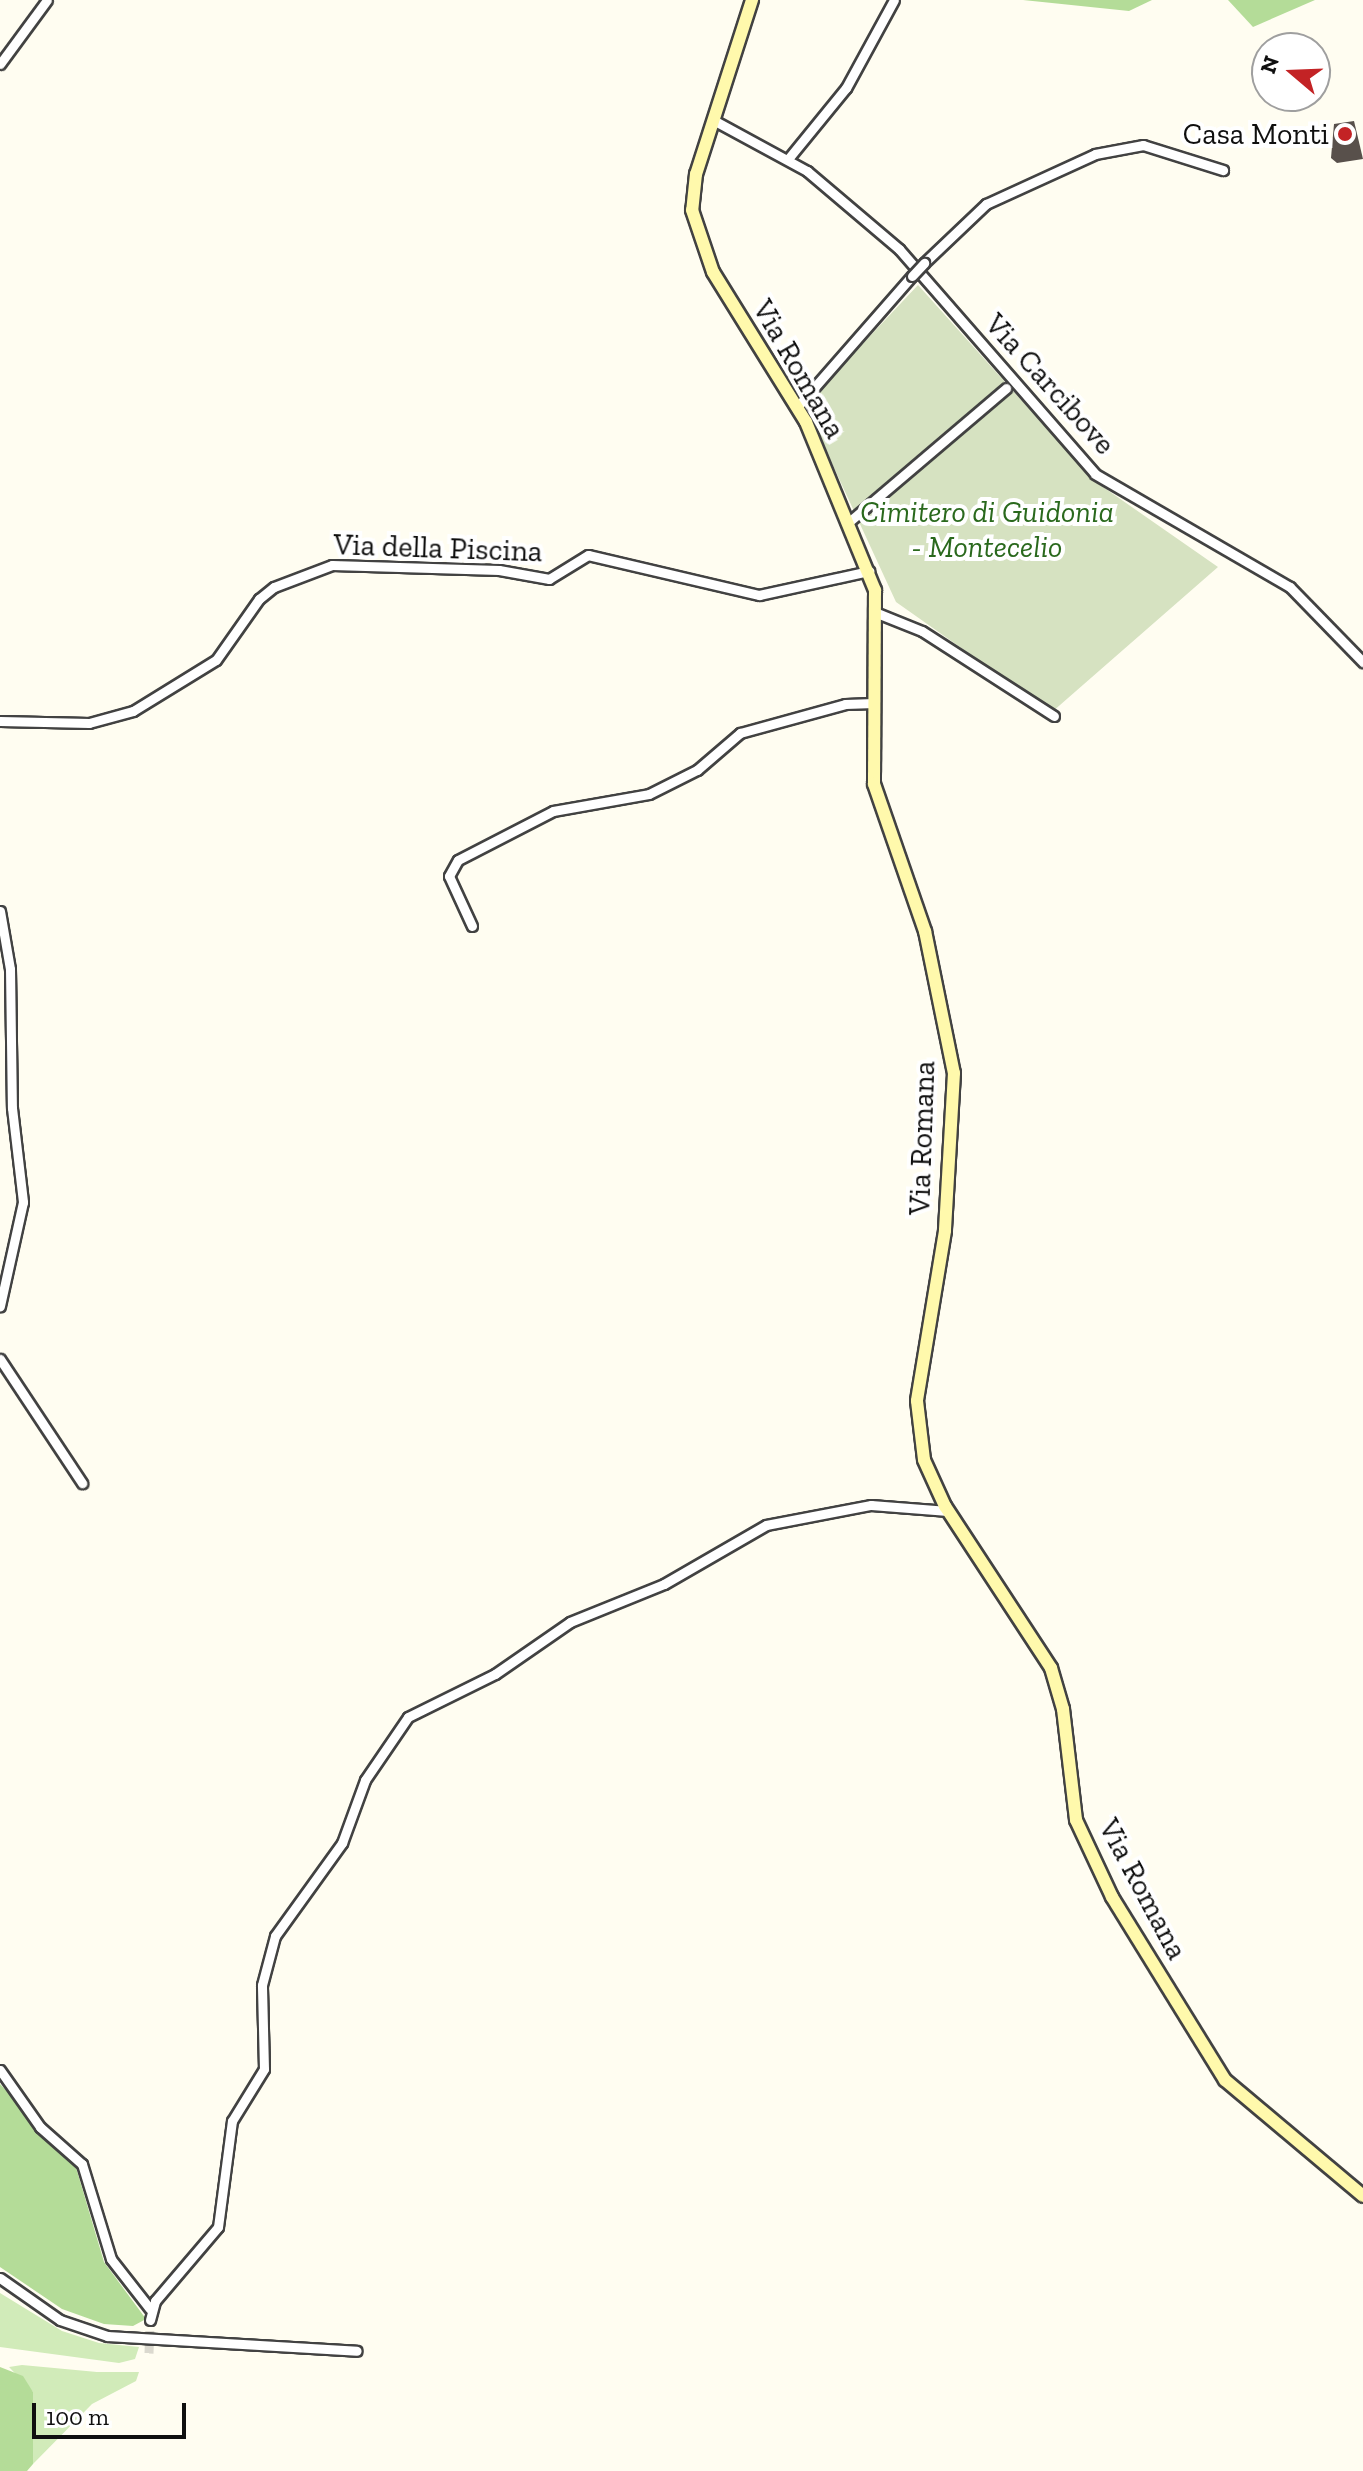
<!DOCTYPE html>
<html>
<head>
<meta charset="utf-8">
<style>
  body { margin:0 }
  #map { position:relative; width:1363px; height:2471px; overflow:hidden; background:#fffdf1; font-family:"Zilla Slab",serif }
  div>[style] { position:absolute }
  .green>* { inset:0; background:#d1ebb9 }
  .forest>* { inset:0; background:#b4dc98 }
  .cemetery>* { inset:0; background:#d6e2c1 }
  .building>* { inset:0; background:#58504b }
  .street-tunnel>* { height:9px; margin-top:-4.5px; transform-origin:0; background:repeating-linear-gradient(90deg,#dbd9cf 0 9px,transparent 0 13.5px) }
  .roads { filter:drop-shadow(2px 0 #424242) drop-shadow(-2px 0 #424242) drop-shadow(0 2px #424242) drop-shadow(0 -2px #424242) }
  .street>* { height:9px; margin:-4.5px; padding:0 4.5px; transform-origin:4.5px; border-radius:4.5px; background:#fff }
  .secondary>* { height:12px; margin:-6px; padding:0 6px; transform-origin:6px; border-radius:6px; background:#fff9ac }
  .bridges { filter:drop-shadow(2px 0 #424242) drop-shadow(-2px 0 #424242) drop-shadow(0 2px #424242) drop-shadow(0 -2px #424242) }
  .street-bridge>* { height:9px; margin:-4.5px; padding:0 4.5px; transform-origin:4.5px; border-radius:4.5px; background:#fff }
  .dots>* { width:22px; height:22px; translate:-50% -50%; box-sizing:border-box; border:4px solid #fff; border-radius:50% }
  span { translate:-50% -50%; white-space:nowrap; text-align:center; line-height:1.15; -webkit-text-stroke:8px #fff; paint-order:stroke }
  .poi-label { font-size:30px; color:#0f0f0f }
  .right { translate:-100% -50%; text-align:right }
  .street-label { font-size:30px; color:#0f0f0f }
  .park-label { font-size:30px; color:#2a691d; font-style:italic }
  .north { position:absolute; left:1251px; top:32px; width:80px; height:80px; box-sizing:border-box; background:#fff; border:2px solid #9f9f9f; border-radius:50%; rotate:289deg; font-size:22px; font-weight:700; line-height:32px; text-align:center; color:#0f0f0f }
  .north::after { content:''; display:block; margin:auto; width:28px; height:36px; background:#c32325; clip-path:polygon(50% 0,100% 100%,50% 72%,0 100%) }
  .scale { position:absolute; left:32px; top:2403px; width:154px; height:36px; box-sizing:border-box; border:4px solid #0f0f0f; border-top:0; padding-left:10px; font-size:24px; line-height:28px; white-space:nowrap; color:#0f0f0f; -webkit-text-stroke:6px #fff; paint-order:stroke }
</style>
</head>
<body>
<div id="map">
  <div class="green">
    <i style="clip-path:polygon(0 2293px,62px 2331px,99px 2343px,139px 2347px,135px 2359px,119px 2363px,0 2347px)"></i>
    <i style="clip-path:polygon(22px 2365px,97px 2372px,139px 2372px,136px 2381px,92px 2404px,33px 2464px,33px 2392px,9px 2367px)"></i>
  </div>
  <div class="forest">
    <i style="clip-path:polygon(1023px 0,1152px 0,1129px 11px)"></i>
    <i style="clip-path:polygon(1228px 0,1315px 0,1253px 27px)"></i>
    <i style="clip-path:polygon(0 2084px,75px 2164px,104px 2262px,146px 2319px,133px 2326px,104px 2324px,62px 2309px,0 2267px)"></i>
    <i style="clip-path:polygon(0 2367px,23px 2376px,33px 2392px,33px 2464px,27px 2471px,0 2471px)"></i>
  </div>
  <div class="cemetery">
    <i style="clip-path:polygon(918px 285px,1093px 480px,1218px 567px,1052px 712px,896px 602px,805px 405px)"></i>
  </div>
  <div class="building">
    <i style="clip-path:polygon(1354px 121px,1363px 159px,1337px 163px,1331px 158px,1334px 124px)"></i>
  </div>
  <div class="street-tunnel">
    <i style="left:149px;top:2353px;width:33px;rotate:-88deg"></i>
  </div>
  <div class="roads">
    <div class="street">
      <i style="left:0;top:64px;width:79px;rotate:-53.7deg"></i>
      <i style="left:715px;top:121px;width:105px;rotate:28.5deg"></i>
      <i style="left:807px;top:171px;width:121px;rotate:40.3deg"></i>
      <i style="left:899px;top:249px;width:298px;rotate:48.9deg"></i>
      <i style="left:1095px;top:474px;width:225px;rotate:30.1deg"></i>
      <i style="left:1290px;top:587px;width:105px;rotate:45.8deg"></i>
      <i style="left:788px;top:159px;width:92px;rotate:-50.8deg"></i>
      <i style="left:846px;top:88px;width:100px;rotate:-61.4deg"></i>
      <i style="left:924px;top:263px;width:86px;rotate:-43.6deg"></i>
      <i style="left:986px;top:204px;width:120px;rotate:-24.6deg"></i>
      <i style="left:1095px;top:154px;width:49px;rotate:-10.6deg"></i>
      <i style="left:1143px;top:145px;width:84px;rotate:17.4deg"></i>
      <i style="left:798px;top:406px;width:173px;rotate:-48.8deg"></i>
      <i style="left:850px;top:521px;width:205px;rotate:-40.4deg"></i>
      <i style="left:877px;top:613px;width:48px;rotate:21.8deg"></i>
      <i style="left:922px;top:631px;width:157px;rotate:32.8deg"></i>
      <i style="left:0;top:721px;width:89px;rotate:1.3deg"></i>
      <i style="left:89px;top:723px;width:46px;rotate:-15.3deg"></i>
      <i style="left:133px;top:711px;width:97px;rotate:-31.6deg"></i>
      <i style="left:216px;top:660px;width:75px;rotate:-54.8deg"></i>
      <i style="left:259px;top:599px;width:19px;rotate:-39deg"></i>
      <i style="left:274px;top:587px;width:62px;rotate:-20.8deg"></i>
      <i style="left:332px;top:565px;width:167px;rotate:1.7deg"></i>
      <i style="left:499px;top:570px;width:51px;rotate:10.2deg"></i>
      <i style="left:549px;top:579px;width:46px;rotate:-31.6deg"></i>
      <i style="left:588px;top:555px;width:176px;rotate:13.2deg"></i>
      <i style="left:759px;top:595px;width:113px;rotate:-12.3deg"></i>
      <i style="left:0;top:911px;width:59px;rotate:80.2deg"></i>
      <i style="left:10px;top:969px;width:139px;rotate:89.2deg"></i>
      <i style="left:12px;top:1108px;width:95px;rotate:83.3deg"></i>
      <i style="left:23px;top:1202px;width:107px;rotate:102.5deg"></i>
      <i style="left:472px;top:926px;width:55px;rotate:-114.7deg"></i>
      <i style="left:449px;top:876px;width:18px;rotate:-61deg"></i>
      <i style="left:458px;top:860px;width:107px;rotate:-27.3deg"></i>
      <i style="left:553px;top:811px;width:97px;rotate:-10deg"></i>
      <i style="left:649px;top:794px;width:54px;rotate:-26.6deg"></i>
      <i style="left:697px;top:770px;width:57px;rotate:-40.7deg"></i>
      <i style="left:740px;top:733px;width:109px;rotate:-15.4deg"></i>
      <i style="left:845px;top:704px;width:29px;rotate:-2deg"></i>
      <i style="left:0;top:1359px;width:149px;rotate:56.5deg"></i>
      <i style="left:0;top:2070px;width:70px;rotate:54.9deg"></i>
      <i style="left:40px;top:2127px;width:56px;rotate:41.4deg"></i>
      <i style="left:82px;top:2164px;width:99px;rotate:73deg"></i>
      <i style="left:111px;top:2259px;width:63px;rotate:52deg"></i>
      <i style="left:0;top:2278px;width:73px;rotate:35deg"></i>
      <i style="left:60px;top:2320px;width:50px;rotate:18.8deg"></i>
      <i style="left:107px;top:2336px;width:250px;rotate:3.4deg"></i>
      <i style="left:150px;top:2320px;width:20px;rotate:-75deg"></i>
      <i style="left:155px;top:2301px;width:97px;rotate:-49.6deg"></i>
      <i style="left:218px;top:2227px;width:107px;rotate:-82.5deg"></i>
      <i style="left:232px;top:2121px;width:61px;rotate:-58.4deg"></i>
      <i style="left:264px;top:2069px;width:84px;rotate:-91.4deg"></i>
      <i style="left:262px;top:1985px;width:51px;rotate:-75.1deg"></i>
      <i style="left:275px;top:1936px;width:115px;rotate:-54.2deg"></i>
      <i style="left:342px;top:1843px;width:67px;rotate:-69.9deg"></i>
      <i style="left:365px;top:1780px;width:76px;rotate:-55.7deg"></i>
      <i style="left:408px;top:1717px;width:97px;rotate:-26.3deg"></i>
      <i style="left:495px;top:1674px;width:91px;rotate:-34.7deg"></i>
      <i style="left:570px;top:1622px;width:101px;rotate:-22deg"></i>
      <i style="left:664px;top:1584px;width:118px;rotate:-30deg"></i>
      <i style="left:766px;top:1525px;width:107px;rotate:-10.8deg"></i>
      <i style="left:871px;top:1505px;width:77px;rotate:4.5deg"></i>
    </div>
    <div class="secondary">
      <i style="left:752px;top:0;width:183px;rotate:107.8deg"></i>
      <i style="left:696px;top:174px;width:36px;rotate:96deg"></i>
      <i style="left:692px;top:210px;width:65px;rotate:71.3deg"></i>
      <i style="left:713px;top:272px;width:176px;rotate:58.2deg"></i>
      <i style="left:806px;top:422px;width:182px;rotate:67.7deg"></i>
      <i style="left:875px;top:590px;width:194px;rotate:90.3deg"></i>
      <i style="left:874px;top:784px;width:156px;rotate:70.9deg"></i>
      <i style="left:925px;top:931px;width:145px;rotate:78.5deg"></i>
      <i style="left:954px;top:1073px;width:158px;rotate:93.3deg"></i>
      <i style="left:945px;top:1231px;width:172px;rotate:99.4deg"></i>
      <i style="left:917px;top:1401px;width:59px;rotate:83.2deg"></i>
      <i style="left:924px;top:1460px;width:51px;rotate:65.5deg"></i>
      <i style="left:945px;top:1506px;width:194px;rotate:56.8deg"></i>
      <i style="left:1051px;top:1668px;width:43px;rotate:73.7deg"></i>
      <i style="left:1063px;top:1709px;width:112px;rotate:83.3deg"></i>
      <i style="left:1076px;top:1820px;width:85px;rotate:64.9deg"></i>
      <i style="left:1112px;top:1897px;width:215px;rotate:58.3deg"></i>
      <i style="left:1225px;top:2080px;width:180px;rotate:40deg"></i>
    </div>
  </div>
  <div class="bridges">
    <div class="street-bridge">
      <i style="left:912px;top:276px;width:18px;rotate:-47deg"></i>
    </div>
  </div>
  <div class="dots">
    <i style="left:1345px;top:134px;background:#c32325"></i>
  </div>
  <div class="poi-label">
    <span class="right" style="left:1329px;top:134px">Casa Monti</span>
  </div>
  <div class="street-label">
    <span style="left:799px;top:369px;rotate:60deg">Via Romana</span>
    <span style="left:1050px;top:384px;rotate:48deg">Via Carcibove</span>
    <span style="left:438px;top:548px;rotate:2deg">Via della Piscina</span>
    <span style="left:922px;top:1138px;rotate:-88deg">Via Romana</span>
    <span style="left:1143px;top:1889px;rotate:62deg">Via Romana</span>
  </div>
  <div class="park-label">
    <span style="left:987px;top:529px">Cimitero di Guidonia<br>- Montecelio</span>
  </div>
  <div class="north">N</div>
  <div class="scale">100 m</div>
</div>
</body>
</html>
